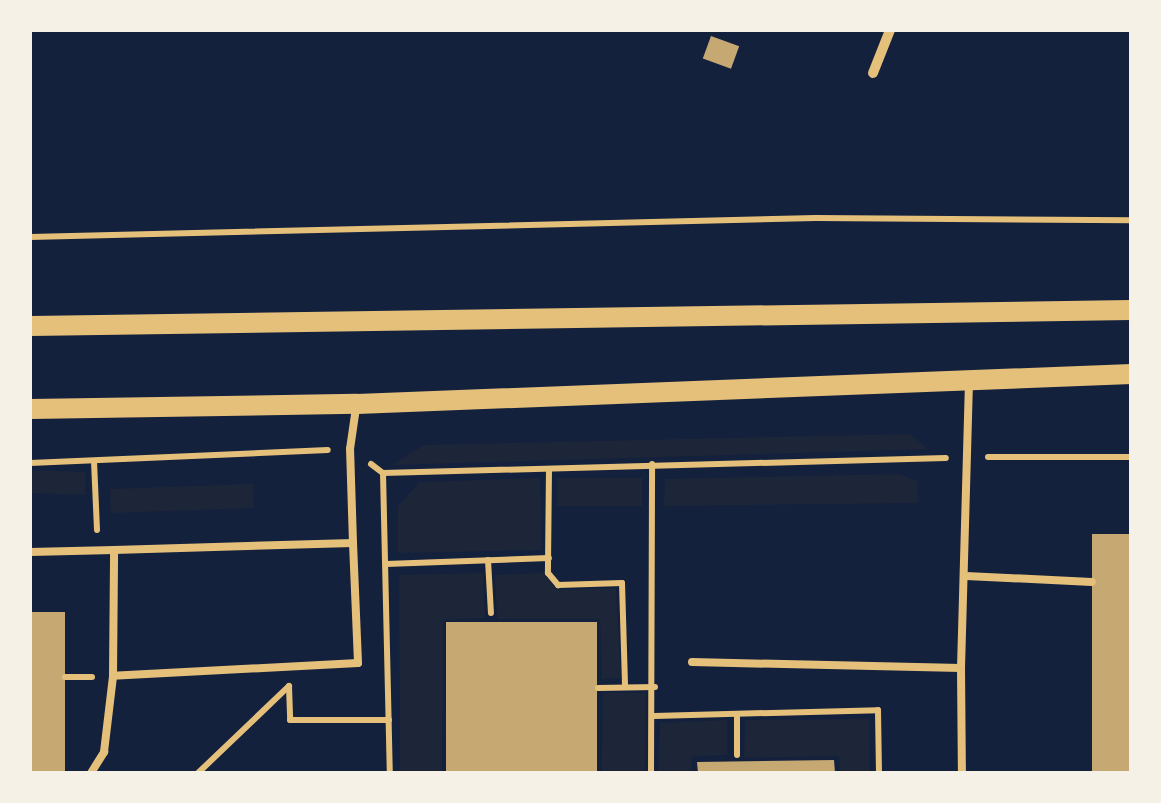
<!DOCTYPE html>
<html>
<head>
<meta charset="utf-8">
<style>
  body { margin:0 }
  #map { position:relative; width:1161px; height:803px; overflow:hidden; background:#14213d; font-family:Manrope,sans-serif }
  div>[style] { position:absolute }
  .green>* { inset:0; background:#1d2539; transform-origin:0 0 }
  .building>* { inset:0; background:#c6a872; transform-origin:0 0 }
  .path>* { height:6px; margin:-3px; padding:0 3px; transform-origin:3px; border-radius:3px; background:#e5c07b }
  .service>* { height:8px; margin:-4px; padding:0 4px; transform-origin:4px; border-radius:4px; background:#e5c07b }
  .minor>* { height:10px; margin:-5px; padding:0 5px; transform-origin:5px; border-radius:5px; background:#e5c07b }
  .secondary>* { height:20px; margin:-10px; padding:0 10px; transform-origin:10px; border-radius:10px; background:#e5c07b }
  span { translate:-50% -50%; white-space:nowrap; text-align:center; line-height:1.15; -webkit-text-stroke:9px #f6f1e7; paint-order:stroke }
  .frame { position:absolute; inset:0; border:32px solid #f6f1e7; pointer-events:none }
</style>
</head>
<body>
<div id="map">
  <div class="green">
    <i style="clip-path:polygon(910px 434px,928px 449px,392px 465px,424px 445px)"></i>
    <i style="left:86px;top:472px;width:23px;height:56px;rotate:92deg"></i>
    <i style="clip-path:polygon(899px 474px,917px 481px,918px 503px,664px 506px,665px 479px)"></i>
    <i style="clip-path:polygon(540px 478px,542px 550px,398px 553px,398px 506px,420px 482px)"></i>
    <i style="left:642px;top:478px;width:28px;height:85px;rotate:90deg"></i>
    <i style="left:253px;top:484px;width:24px;height:143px;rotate:88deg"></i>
    <i style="clip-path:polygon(483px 573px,485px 618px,443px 620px,442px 773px,400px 773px,399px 575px)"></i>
    <i style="clip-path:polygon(543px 573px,557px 590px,616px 588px,621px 678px,602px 679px,600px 619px,497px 619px,495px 575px)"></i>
    <i style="left:646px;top:693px;width:80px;height:43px;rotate:91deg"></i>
    <i style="clip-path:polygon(869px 719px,870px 773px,840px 773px,839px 756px,744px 758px,745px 720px)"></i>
    <i style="clip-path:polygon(727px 720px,727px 755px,692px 756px,691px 773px,658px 773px,660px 723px)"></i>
  </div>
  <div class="building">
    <i style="left:711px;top:36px;width:30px;height:24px;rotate:20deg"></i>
    <i style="left:1131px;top:534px;width:239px;height:39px;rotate:90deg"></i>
    <i style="left:30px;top:612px;width:35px;height:161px"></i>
    <i style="left:597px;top:622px;width:151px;height:151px;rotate:90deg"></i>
    <i style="clip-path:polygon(834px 760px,835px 773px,698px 773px,697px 762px)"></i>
  </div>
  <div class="path">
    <i style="left:30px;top:237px;width:786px;rotate:-1.38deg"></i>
    <i style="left:816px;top:218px;width:315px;rotate:0.4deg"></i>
    <i style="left:988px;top:457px;width:143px"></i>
    <i style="left:94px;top:461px;width:69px;rotate:87.5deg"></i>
    <i style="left:30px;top:463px;width:298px;rotate:-2.5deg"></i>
    <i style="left:371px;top:464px;width:15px;rotate:37deg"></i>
    <i style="left:383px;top:473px;width:563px;rotate:-1.53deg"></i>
    <i style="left:549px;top:469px;width:104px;rotate:90.6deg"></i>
    <i style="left:548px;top:573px;width:16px;rotate:50deg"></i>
    <i style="left:558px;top:585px;width:64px;rotate:-1.8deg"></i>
    <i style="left:622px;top:583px;width:104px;rotate:88.3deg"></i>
    <i style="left:383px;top:473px;width:300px;rotate:88.7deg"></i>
    <i style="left:488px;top:560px;width:53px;rotate:86.8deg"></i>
    <i style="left:386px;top:564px;width:163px;rotate:-2.1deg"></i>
    <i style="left:65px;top:677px;width:27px"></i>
    <i style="left:598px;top:688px;width:57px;rotate:-1deg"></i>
    <i style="left:654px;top:716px;width:224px;rotate:-1.5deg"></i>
    <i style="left:878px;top:710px;width:63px;rotate:89.1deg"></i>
    <i style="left:737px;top:755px;width:41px;rotate:-90deg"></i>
    <i style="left:198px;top:773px;width:126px;rotate:-43.7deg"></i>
    <i style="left:289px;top:686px;width:34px;rotate:88deg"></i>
    <i style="left:290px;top:720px;width:99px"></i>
    <i style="left:651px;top:773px;width:309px;rotate:-89.8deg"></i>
  </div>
  <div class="service">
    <i style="left:353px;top:543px;width:120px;rotate:87.6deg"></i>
    <i style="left:358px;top:663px;width:245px;rotate:177deg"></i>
    <i style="left:113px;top:676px;width:126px;rotate:-89.5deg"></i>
    <i style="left:114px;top:550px;width:239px;rotate:-1.7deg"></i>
    <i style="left:353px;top:543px;width:94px;rotate:-91.8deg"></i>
    <i style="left:350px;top:449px;width:41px;rotate:-81.7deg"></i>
    <i style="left:30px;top:552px;width:84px;rotate:-1.4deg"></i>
    <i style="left:966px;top:576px;width:126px;rotate:2.7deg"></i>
    <i style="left:692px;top:662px;width:269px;rotate:1.3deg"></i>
    <i style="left:961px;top:668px;width:287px;rotate:-88.4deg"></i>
    <i style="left:961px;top:668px;width:105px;rotate:89.5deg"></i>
    <i style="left:91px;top:773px;width:25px;rotate:-58deg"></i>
    <i style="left:104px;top:752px;width:77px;rotate:-83.2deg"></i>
  </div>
  <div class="minor">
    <i style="left:873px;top:73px;width:46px;rotate:-68.4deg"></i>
  </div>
  <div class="secondary">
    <i style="left:30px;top:326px;width:1101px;rotate:-0.83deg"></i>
    <i style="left:30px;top:409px;width:327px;rotate:-0.9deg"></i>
    <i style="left:357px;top:404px;width:775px;rotate:-2.22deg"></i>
  </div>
  <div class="frame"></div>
</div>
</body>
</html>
